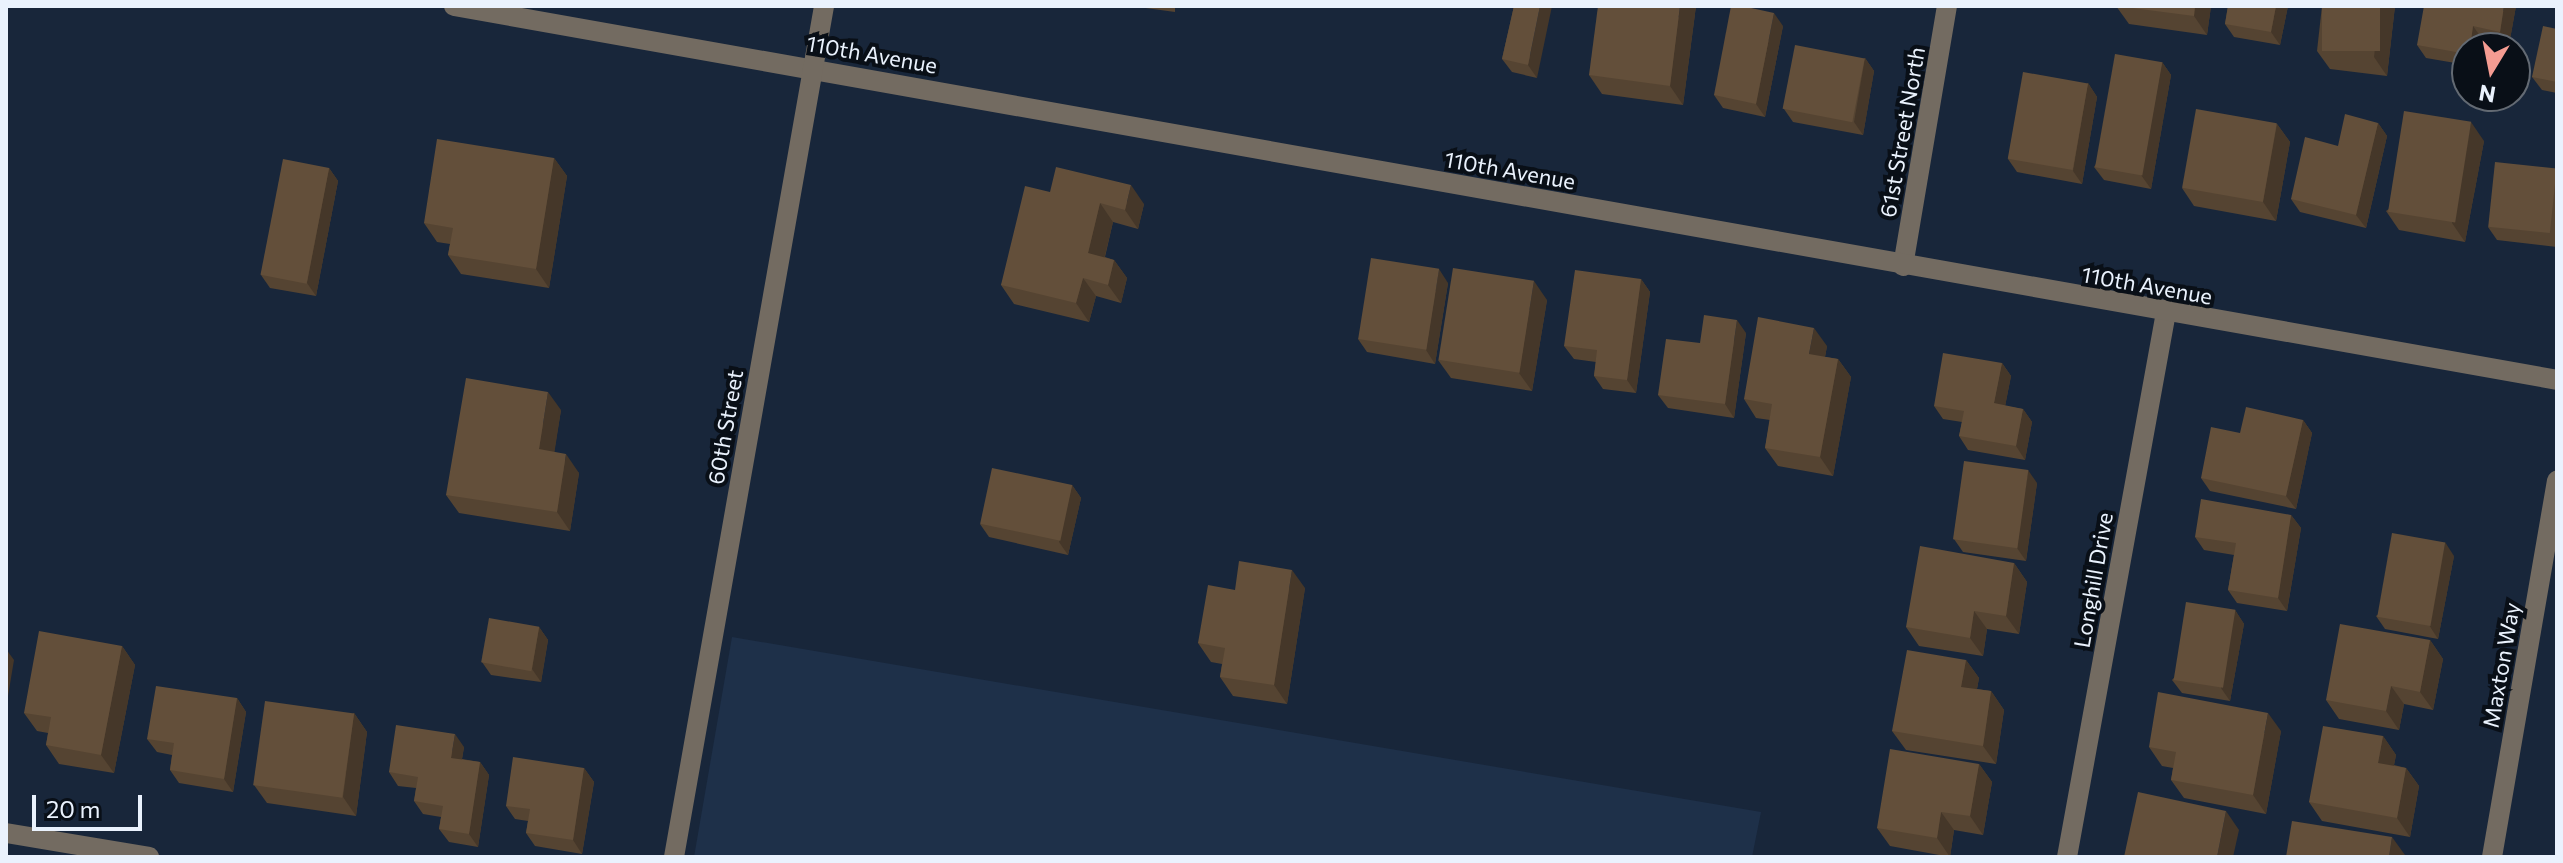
<!DOCTYPE html>
<html>
<head>
<meta charset="utf-8">
<style>
  body { margin:0 }
  #map { position:relative; width:2563px; height:863px; overflow:hidden; background:#18263a; font-family:Commissioner,sans-serif }
  div>[style] { position:absolute }
  .built>* { inset:0; background:#1e3049 }
  .minor>* { height:20px; margin:-10px; padding:0 10px; transform-origin:10px; border-radius:10px; background:#736b61 }
  .tertiary>* { height:20px; margin:-10px; padding:0 10px; transform-origin:10px; border-radius:10px; background:#736b61 }
  .wall>* { inset:0; background:#554432 }
  .shaded-wall>* { inset:0; background:#453729 }
  .building>* { inset:0; background:#634f3a; transform-origin:0 0 }
  span { translate:-50% -50%; white-space:nowrap; text-align:center; line-height:1.15; -webkit-text-stroke:8px #090f17; paint-order:stroke }
  .street-label { font-size:22px; color:#eaf2fd }
  .frame { position:absolute; inset:0; border:8px solid #eaf2fd; pointer-events:none }
  .north { position:absolute; left:2451px; top:32px; width:80px; height:80px; box-sizing:border-box; background:#090f17; border:2px solid #636a73; border-radius:50%; rotate:190deg; font-size:22px; font-weight:700; line-height:32px; text-align:center; color:#eaf2fd }
  .north::after { content:''; display:block; margin:auto; width:28px; height:36px; background:#f59c92; clip-path:polygon(50% 0,100% 100%,50% 72%,0 100%) }
  .scale { position:absolute; left:32px; top:795px; width:110px; height:36px; box-sizing:border-box; border:4px solid #eaf2fd; border-top:0; padding-left:10px; font-size:24px; line-height:28px; white-space:nowrap; color:#eaf2fd; -webkit-text-stroke:6px #090f17; paint-order:stroke }
</style>
</head>
<body>
<div id="map">
  <div class="built">
    <i style="clip-path:polygon(732px 637px,1761px 812px,1752px 857px,694px 857px)"></i>
  </div>
  <div class="minor">
    <i style="left:1903px;top:266px;width:264px;rotate:-80.4deg"></i>
    <i style="left:6px;top:833px;width:145px;rotate:9.5deg"></i>
    <i style="left:2067px;top:857px;width:554px;rotate:-79.7deg"></i>
    <i style="left:2492px;top:857px;width:382px;rotate:-80.2deg"></i>
  </div>
  <div class="tertiary">
    <i style="left:454px;top:6px;width:2136px;rotate:10.08deg"></i>
    <i style="left:674px;top:857px;width:864px;rotate:-80deg"></i>
  </div>
  <div class="wall">
    <i style="clip-path:polygon(1131px 6px,1175px 6px,1175px 12px)"></i>
    <i style="clip-path:polygon(1514px 6px,1537px 78px,1512px 72px,1502px 59px)"></i>
    <i style="clip-path:polygon(1696px 6px,1683px 105px,1602px 94px,1589px 75px)"></i>
    <i style="clip-path:polygon(2116px 6px,2211px 6px,2207px 35px,2129px 24px)"></i>
    <i style="clip-path:polygon(2228px 6px,2288px 6px,2280px 45px,2234px 37px,2225px 24px)"></i>
    <i style="clip-path:polygon(2322px 6px,2395px 6px,2387px 76px,2330px 69px,2317px 51px)"></i>
    <i style="clip-path:polygon(2516px 6px,2509px 45px,2483px 40px,2481px 48px,2467px 48px,2467px 65px,2426px 58px,2417px 45px)"></i>
    <i style="clip-path:polygon(1783px 26px,1765px 117px,1723px 108px,1714px 95px)"></i>
    <i style="clip-path:polygon(2557px 29px,2557px 93px,2542px 90px,2532px 77px)"></i>
    <i style="clip-path:polygon(1865px 58px,1874px 71px,1863px 135px,1793px 122px,1784px 109px)"></i>
    <i style="clip-path:polygon(2162px 62px,2171px 75px,2151px 189px,2104px 180px,2094px 167px)"></i>
    <i style="clip-path:polygon(2088px 83px,2097px 97px,2082px 184px,2017px 172px,2008px 159px)"></i>
    <i style="clip-path:polygon(2378px 123px,2387px 136px,2366px 228px,2300px 212px,2291px 199px,2338px 146px)"></i>
    <i style="clip-path:polygon(2277px 124px,2290px 142px,2276px 221px,2194px 206px,2182px 188px)"></i>
    <i style="clip-path:polygon(2484px 141px,2465px 242px,2399px 230px,2386px 211px)"></i>
    <i style="clip-path:polygon(554px 158px,567px 176px,549px 288px,461px 274px,448px 255px,450px 244px,437px 242px,424px 223px)"></i>
    <i style="clip-path:polygon(329px 168px,338px 181px,316px 296px,270px 288px,261px 275px)"></i>
    <i style="clip-path:polygon(2557px 169px,2557px 247px,2497px 240px,2488px 227px)"></i>
    <i style="clip-path:polygon(1050px 192px,1144px 204px,1138px 229px,1113px 222px,1105px 257px,1114px 260px,1127px 278px,1121px 303px,1096px 296px,1089px 322px,1014px 304px,1001px 285px)"></i>
    <i style="clip-path:polygon(1641px 279px,1650px 292px,1636px 393px,1603px 389px,1594px 376px,1596px 362px,1574px 359px,1564px 346px)"></i>
    <i style="clip-path:polygon(1448px 283px,1435px 364px,1367px 352px,1358px 339px)"></i>
    <i style="clip-path:polygon(1547px 300px,1532px 391px,1451px 378px,1438px 360px)"></i>
    <i style="clip-path:polygon(1746px 333px,1734px 418px,1668px 408px,1658px 395px)"></i>
    <i style="clip-path:polygon(1827px 346px,1825px 357px,1838px 359px,1851px 377px,1833px 476px,1778px 466px,1765px 448px,1770px 420px,1756px 418px,1744px 399px)"></i>
    <i style="clip-path:polygon(2002px 363px,2011px 376px,2005px 406px,2023px 409px,2032px 422px,2025px 460px,1968px 450px,1959px 436px,1962px 422px,1943px 419px,1934px 406px)"></i>
    <i style="clip-path:polygon(561px 410px,554px 452px,579px 473px,570px 531px,459px 513px,446px 495px)"></i>
    <i style="clip-path:polygon(2303px 420px,2312px 433px,2296px 509px,2210px 491px,2201px 478px,2240px 433px)"></i>
    <i style="clip-path:polygon(2037px 483px,2026px 561px,1963px 552px,1954px 539px)"></i>
    <i style="clip-path:polygon(1072px 485px,1081px 498px,1068px 555px,989px 537px,980px 524px)"></i>
    <i style="clip-path:polygon(2291px 515px,2301px 528px,2287px 611px,2237px 603px,2228px 590px,2234px 555px,2204px 550px,2195px 537px)"></i>
    <i style="clip-path:polygon(2454px 556px,2438px 639px,2385px 629px,2376px 616px)"></i>
    <i style="clip-path:polygon(2014px 563px,2027px 582px,2019px 634px,1987px 629px,1983px 656px,1919px 646px,1906px 627px)"></i>
    <i style="clip-path:polygon(1305px 588px,1287px 704px,1233px 696px,1220px 677px,1222px 664px,1211px 662px,1198px 643px,1235px 590px)"></i>
    <i style="clip-path:polygon(2235px 610px,2244px 624px,2230px 701px,2182px 693px,2172px 680px)"></i>
    <i style="clip-path:polygon(539px 627px,548px 640px,541px 682px,491px 675px,482px 662px)"></i>
    <i style="clip-path:polygon(2430px 640px,2443px 659px,2433px 710px,2404px 704px,2399px 730px,2339px 719px,2326px 700px)"></i>
    <i style="clip-path:polygon(122px 646px,135px 665px,114px 773px,59px 764px,46px 745px,48px 733px,37px 731px,24px 713px)"></i>
    <i style="clip-path:polygon(1966px 660px,1979px 678px,1977px 689px,1991px 691px,2004px 710px,1996px 764px,1906px 750px,1892px 731px)"></i>
    <i style="clip-path:polygon(237px 698px,246px 712px,233px 792px,179px 783px,170px 770px,172px 755px,157px 752px,147px 739px)"></i>
    <i style="clip-path:polygon(354px 713px,367px 732px,356px 816px,267px 803px,254px 785px)"></i>
    <i style="clip-path:polygon(2281px 731px,2266px 814px,2184px 798px,2171px 780px,2173px 768px,2162px 766px,2149px 747px)"></i>
    <i style="clip-path:polygon(2383px 736px,2396px 755px,2394px 765px,2406px 768px,2419px 786px,2410px 837px,2322px 821px,2309px 802px)"></i>
    <i style="clip-path:polygon(464px 747px,462px 759px,480px 762px,489px 775px,478px 847px,449px 842px,439px 829px,441px 817px,423px 814px,414px 801px,416px 788px,398px 786px,389px 772px)"></i>
    <i style="clip-path:polygon(1979px 764px,1992px 782px,1983px 835px,1954px 830px,1950px 857px,1890px 846px,1877px 828px)"></i>
    <i style="clip-path:polygon(584px 768px,594px 782px,582px 854px,535px 846px,526px 833px,528px 821px,515px 819px,506px 806px)"></i>
  </div>
  <div class="shaded-wall">
    <i style="clip-path:polygon(1540px 6px,1552px 6px,1537px 78px,1528px 65px)"></i>
    <i style="clip-path:polygon(1680px 6px,1696px 6px,1683px 105px,1670px 86px)"></i>
    <i style="clip-path:polygon(2195px 6px,2211px 6px,2207px 35px,2194px 16px)"></i>
    <i style="clip-path:polygon(2276px 6px,2288px 6px,2280px 45px,2271px 32px)"></i>
    <i style="clip-path:polygon(2380px 6px,2395px 6px,2387px 76px,2374px 57px)"></i>
    <i style="clip-path:polygon(2504px 6px,2516px 6px,2509px 45px,2500px 32px)"></i>
    <i style="clip-path:polygon(1774px 13px,1783px 26px,1765px 117px,1756px 104px)"></i>
    <i style="clip-path:polygon(2473px 26px,2483px 40px,2481px 48px,2470px 48px)"></i>
    <i style="clip-path:polygon(1865px 58px,1874px 71px,1863px 135px,1854px 122px)"></i>
    <i style="clip-path:polygon(2162px 62px,2171px 75px,2151px 189px,2141px 175px)"></i>
    <i style="clip-path:polygon(2088px 83px,2097px 97px,2082px 184px,2073px 171px)"></i>
    <i style="clip-path:polygon(2471px 122px,2484px 141px,2465px 242px,2452px 223px)"></i>
    <i style="clip-path:polygon(2378px 123px,2387px 136px,2366px 228px,2356px 215px)"></i>
    <i style="clip-path:polygon(2277px 124px,2290px 142px,2276px 221px,2263px 202px)"></i>
    <i style="clip-path:polygon(554px 158px,567px 176px,549px 288px,536px 269px)"></i>
    <i style="clip-path:polygon(329px 168px,338px 181px,316px 296px,307px 283px)"></i>
    <i style="clip-path:polygon(1131px 185px,1144px 204px,1138px 229px,1125px 210px)"></i>
    <i style="clip-path:polygon(1100px 203px,1113px 222px,1101px 272px,1088px 253px)"></i>
    <i style="clip-path:polygon(1114px 260px,1127px 278px,1121px 303px,1108px 285px)"></i>
    <i style="clip-path:polygon(1439px 269px,1448px 283px,1435px 364px,1426px 350px)"></i>
    <i style="clip-path:polygon(1083px 278px,1096px 296px,1089px 322px,1076px 303px)"></i>
    <i style="clip-path:polygon(1641px 279px,1650px 292px,1636px 393px,1627px 380px)"></i>
    <i style="clip-path:polygon(1534px 281px,1547px 300px,1532px 391px,1519px 373px)"></i>
    <i style="clip-path:polygon(1737px 320px,1746px 333px,1734px 418px,1725px 404px)"></i>
    <i style="clip-path:polygon(1814px 328px,1827px 346px,1822px 373px,1809px 354px)"></i>
    <i style="clip-path:polygon(1838px 359px,1851px 377px,1833px 476px,1820px 457px)"></i>
    <i style="clip-path:polygon(2002px 363px,2011px 376px,2003px 417px,1994px 403px)"></i>
    <i style="clip-path:polygon(548px 392px,561px 410px,552px 468px,539px 449px)"></i>
    <i style="clip-path:polygon(2023px 409px,2032px 422px,2025px 460px,2016px 446px)"></i>
    <i style="clip-path:polygon(2303px 420px,2312px 433px,2296px 509px,2286px 496px)"></i>
    <i style="clip-path:polygon(566px 454px,579px 473px,570px 531px,557px 512px)"></i>
    <i style="clip-path:polygon(2028px 470px,2037px 483px,2026px 561px,2017px 548px)"></i>
    <i style="clip-path:polygon(1072px 485px,1081px 498px,1068px 555px,1059px 542px)"></i>
    <i style="clip-path:polygon(2291px 515px,2301px 528px,2287px 611px,2278px 598px)"></i>
    <i style="clip-path:polygon(2445px 542px,2454px 556px,2438px 639px,2429px 625px)"></i>
    <i style="clip-path:polygon(2014px 563px,2027px 582px,2019px 634px,2006px 616px)"></i>
    <i style="clip-path:polygon(1292px 570px,1305px 588px,1287px 704px,1274px 685px)"></i>
    <i style="clip-path:polygon(2235px 610px,2244px 624px,2230px 701px,2221px 688px)"></i>
    <i style="clip-path:polygon(1974px 611px,1987px 629px,1983px 656px,1970px 638px)"></i>
    <i style="clip-path:polygon(539px 627px,548px 640px,541px 682px,532px 669px)"></i>
    <i style="clip-path:polygon(2430px 640px,2443px 659px,2433px 710px,2420px 692px)"></i>
    <i style="clip-path:polygon(122px 646px,135px 665px,114px 773px,101px 755px)"></i>
    <i style="clip-path:polygon(6px 649px,14px 660px,6px 708px)"></i>
    <i style="clip-path:polygon(1966px 660px,1979px 678px,1974px 705px,1961px 687px)"></i>
    <i style="clip-path:polygon(2391px 686px,2404px 704px,2399px 730px,2386px 711px)"></i>
    <i style="clip-path:polygon(1991px 691px,2004px 710px,1996px 764px,1983px 746px)"></i>
    <i style="clip-path:polygon(237px 698px,246px 712px,233px 792px,224px 779px)"></i>
    <i style="clip-path:polygon(354px 713px,367px 732px,356px 816px,343px 797px)"></i>
    <i style="clip-path:polygon(2268px 713px,2281px 731px,2266px 814px,2253px 795px)"></i>
    <i style="clip-path:polygon(455px 734px,464px 747px,460px 771px,451px 758px)"></i>
    <i style="clip-path:polygon(2383px 736px,2396px 755px,2391px 781px,2378px 763px)"></i>
    <i style="clip-path:polygon(480px 762px,489px 775px,478px 847px,469px 834px)"></i>
    <i style="clip-path:polygon(1979px 764px,1992px 782px,1983px 835px,1970px 816px)"></i>
    <i style="clip-path:polygon(584px 768px,594px 782px,582px 854px,573px 840px)"></i>
    <i style="clip-path:polygon(2406px 768px,2419px 786px,2410px 837px,2397px 818px)"></i>
    <i style="clip-path:polygon(2226px 811px,2239px 830px,2233px 857px,2217px 857px)"></i>
    <i style="clip-path:polygon(1941px 812px,1954px 830px,1950px 857px,1937px 838px)"></i>
    <i style="clip-path:polygon(2392px 837px,2405px 855px,2405px 857px,2389px 857px)"></i>
  </div>
  <div class="building">
    <i style="clip-path:polygon(1514px 6px,1540px 6px,1528px 65px,1502px 59px)"></i>
    <i style="clip-path:polygon(1598px 6px,1680px 6px,1670px 86px,1589px 75px)"></i>
    <i style="clip-path:polygon(1731px 6px,1742px 6px,1774px 13px,1756px 104px,1714px 95px)"></i>
    <i style="clip-path:polygon(2117px 6px,2195px 6px,2194px 16px)"></i>
    <i style="clip-path:polygon(2228px 6px,2276px 6px,2271px 32px,2225px 24px)"></i>
    <i style="left:2322px;top:6px;width:58px;height:45px"></i>
    <i style="clip-path:polygon(2424px 6px,2504px 6px,2500px 32px,2473px 26px,2470px 48px,2467px 48px,2467px 54px,2417px 45px)"></i>
    <i style="clip-path:polygon(2543px 26px,2557px 29px,2557px 82px,2532px 77px)"></i>
    <i style="left:1795px;top:45px;width:71px;height:65px;rotate:11deg"></i>
    <i style="left:2115px;top:54px;width:48px;height:115px;rotate:10deg"></i>
    <i style="left:2023px;top:72px;width:66px;height:88px;rotate:10deg"></i>
    <i style="left:2196px;top:109px;width:82px;height:80px;rotate:10deg"></i>
    <i style="left:2404px;top:111px;width:68px;height:102px;rotate:9deg"></i>
    <i style="clip-path:polygon(2345px 114px,2378px 123px,2356px 215px,2291px 199px,2305px 137px,2338px 146px)"></i>
    <i style="clip-path:polygon(437px 139px,554px 158px,536px 269px,448px 255px,453px 228px,424px 223px)"></i>
    <i style="left:283px;top:159px;width:47px;height:118px;rotate:11deg"></i>
    <i style="left:2495px;top:162px;width:62px;height:65px;rotate:6deg"></i>
    <i style="clip-path:polygon(1056px 167px,1131px 185px,1125px 210px,1100px 203px,1088px 253px,1114px 260px,1108px 285px,1083px 278px,1076px 303px,1001px 285px,1025px 186px,1050px 192px)"></i>
    <i style="left:1371px;top:258px;width:69px;height:82px;rotate:9deg"></i>
    <i style="left:1453px;top:268px;width:82px;height:93px;rotate:9deg"></i>
    <i style="clip-path:polygon(1575px 270px,1641px 279px,1627px 380px,1594px 376px,1597px 350px,1564px 346px)"></i>
    <i style="clip-path:polygon(1704px 315px,1737px 320px,1725px 404px,1658px 395px,1666px 339px,1700px 343px)"></i>
    <i style="clip-path:polygon(1758px 317px,1814px 328px,1809px 354px,1838px 359px,1820px 457px,1765px 448px,1772px 404px,1744px 399px)"></i>
    <i style="clip-path:polygon(1943px 353px,2002px 363px,1994px 403px,2023px 409px,2016px 446px,1959px 436px,1964px 411px,1934px 406px)"></i>
    <i style="clip-path:polygon(466px 378px,548px 392px,539px 449px,566px 454px,557px 512px,446px 495px)"></i>
    <i style="clip-path:polygon(2246px 407px,2303px 420px,2286px 496px,2201px 478px,2211px 427px,2240px 433px)"></i>
    <i style="left:1964px;top:461px;width:65px;height:79px;rotate:8deg"></i>
    <i style="left:992px;top:468px;width:82px;height:57px;rotate:12deg"></i>
    <i style="clip-path:polygon(2201px 499px,2291px 515px,2278px 598px,2228px 590px,2236px 543px,2195px 537px)"></i>
    <i style="left:2392px;top:533px;width:54px;height:85px;rotate:10deg"></i>
    <i style="clip-path:polygon(1920px 546px,2014px 563px,2006px 616px,1974px 611px,1970px 638px,1906px 627px)"></i>
    <i style="clip-path:polygon(1239px 561px,1292px 570px,1274px 685px,1220px 677px,1225px 648px,1198px 643px,1208px 585px,1235px 590px)"></i>
    <i style="left:2186px;top:602px;width:50px;height:79px;rotate:9deg"></i>
    <i style="left:489px;top:618px;width:51px;height:45px;rotate:10deg"></i>
    <i style="clip-path:polygon(2340px 624px,2430px 640px,2420px 692px,2391px 686px,2386px 711px,2326px 700px)"></i>
    <i style="clip-path:polygon(39px 631px,122px 646px,101px 755px,46px 745px,51px 717px,24px 713px)"></i>
    <i style="clip-path:polygon(1907px 650px,1966px 660px,1961px 687px,1991px 691px,1983px 746px,1892px 731px)"></i>
    <i style="clip-path:polygon(156px 686px,237px 698px,224px 779px,170px 770px,174px 743px,147px 739px)"></i>
    <i style="clip-path:polygon(2158px 692px,2268px 713px,2253px 795px,2171px 780px,2176px 752px,2149px 747px)"></i>
    <i style="left:265px;top:701px;width:90px;height:85px;rotate:8deg"></i>
    <i style="clip-path:polygon(396px 725px,455px 734px,451px 758px,480px 762px,469px 834px,439px 829px,443px 806px,414px 801px,418px 777px,389px 772px)"></i>
    <i style="clip-path:polygon(2323px 726px,2383px 736px,2378px 763px,2406px 768px,2397px 818px,2309px 802px)"></i>
    <i style="clip-path:polygon(1890px 749px,1979px 764px,1970px 816px,1941px 812px,1937px 838px,1877px 828px)"></i>
    <i style="clip-path:polygon(513px 757px,584px 768px,573px 840px,526px 833px,530px 809px,506px 806px)"></i>
    <i style="clip-path:polygon(2138px 792px,2226px 811px,2217px 857px,2124px 857px)"></i>
    <i style="clip-path:polygon(2292px 821px,2392px 837px,2389px 857px,2286px 857px)"></i>
  </div>
  <div class="street-label">
    <span style="left:872px;top:54px;rotate:10deg">110th Avenue</span>
    <span style="left:1902px;top:132px;rotate:-80deg">61st Street North</span>
    <span style="left:1510px;top:170px;rotate:10deg">110th Avenue</span>
    <span style="left:2147px;top:285px;rotate:10deg">110th Avenue</span>
    <span style="left:725px;top:427px;rotate:-80deg">60th Street</span>
    <span style="left:2093px;top:580px;rotate:-80deg">Longhill Drive</span>
    <span style="left:2501px;top:665px;rotate:-80deg">Maxton Way</span>
  </div>
  <div class="frame"></div>
  <div class="north">N</div>
  <div class="scale">20 m</div>
</div>
</body>
</html>
